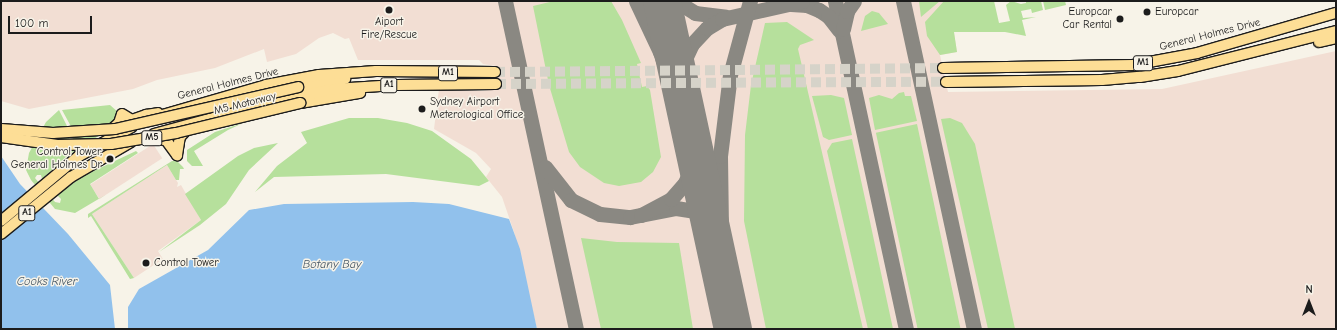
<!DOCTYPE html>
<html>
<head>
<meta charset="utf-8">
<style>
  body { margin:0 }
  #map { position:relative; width:1337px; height:330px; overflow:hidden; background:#f7f3e8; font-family:"Comic Neue",sans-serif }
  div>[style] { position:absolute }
  .built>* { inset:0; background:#f2ded3; transform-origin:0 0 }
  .green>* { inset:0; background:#b6e09c; transform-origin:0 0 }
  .water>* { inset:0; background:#91c1ec }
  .taxiway>* { height:15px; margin:-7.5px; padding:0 7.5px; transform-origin:7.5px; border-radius:7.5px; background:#8a8882 }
  .runway>* { height:38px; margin:-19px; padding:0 19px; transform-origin:19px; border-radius:19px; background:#8a8882 }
  .highway-tunnel>* { height:10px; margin-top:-5px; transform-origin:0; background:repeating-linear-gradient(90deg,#d6d3c9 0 10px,transparent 0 15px) }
  .roads { filter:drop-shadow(1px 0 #1c1c1c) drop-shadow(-1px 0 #1c1c1c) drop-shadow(0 1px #1c1c1c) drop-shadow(0 -1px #1c1c1c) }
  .highway>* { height:10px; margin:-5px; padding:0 5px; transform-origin:5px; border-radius:5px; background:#fdde96 }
  .bridges { filter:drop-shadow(1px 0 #1c1c1c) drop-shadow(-1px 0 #1c1c1c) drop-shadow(0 1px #1c1c1c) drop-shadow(0 -1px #1c1c1c) }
  .highway-bridge>* { height:10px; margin:-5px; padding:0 5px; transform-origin:5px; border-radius:5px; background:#fdde96 }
  .dots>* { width:11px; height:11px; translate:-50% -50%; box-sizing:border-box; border:2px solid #f7f3e8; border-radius:50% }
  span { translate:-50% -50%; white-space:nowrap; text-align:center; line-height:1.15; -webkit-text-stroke:3px #f7f3e8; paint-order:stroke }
  .shield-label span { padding:1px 3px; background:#f7f3e8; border:1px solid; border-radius:3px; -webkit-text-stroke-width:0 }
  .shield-label { font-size:10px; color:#1c1c1c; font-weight:700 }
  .poi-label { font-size:11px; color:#1c1c1c }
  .left { translate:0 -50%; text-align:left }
  .right { translate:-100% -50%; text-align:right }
  .street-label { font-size:11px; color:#1c1c1c }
  .water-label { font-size:12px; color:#455665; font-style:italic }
  .frame { position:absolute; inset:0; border:2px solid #1c1c1c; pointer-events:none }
  .north { position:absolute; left:1289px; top:282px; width:40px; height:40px; -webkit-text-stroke:3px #f7f3e8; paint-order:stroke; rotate:0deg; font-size:11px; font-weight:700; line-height:16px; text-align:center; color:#1c1c1c }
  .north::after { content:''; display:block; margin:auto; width:14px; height:18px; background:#1c1c1c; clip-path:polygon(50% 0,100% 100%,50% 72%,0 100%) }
  .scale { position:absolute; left:8px; top:16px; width:84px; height:18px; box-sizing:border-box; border:2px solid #1c1c1c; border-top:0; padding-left:5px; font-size:12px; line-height:14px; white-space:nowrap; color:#1c1c1c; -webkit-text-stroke:3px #f7f3e8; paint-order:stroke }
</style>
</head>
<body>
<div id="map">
  <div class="built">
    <i style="clip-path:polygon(1px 1px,955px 1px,950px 9px,957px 52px,940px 55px,948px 92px,1162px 89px,1336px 51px,1336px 329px,537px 329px,514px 232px,502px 197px,486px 177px,491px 169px,476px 153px,434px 129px,439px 89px,482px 91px,496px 89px,496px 66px,483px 64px,479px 60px,358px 60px,349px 38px,345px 39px,333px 33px,319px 38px,296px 54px,267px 62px,264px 49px,215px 68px,157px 80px,133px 89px,29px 109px,1px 101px)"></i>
    <i style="left:153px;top:144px;width:17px;height:75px;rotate:57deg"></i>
    <i style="clip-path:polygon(167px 165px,178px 183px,177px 187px,181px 185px,201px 220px,158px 251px,163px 259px,134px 278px,92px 214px)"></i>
  </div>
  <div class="green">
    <i style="clip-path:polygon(554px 1px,611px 1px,622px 20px,641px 63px,637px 64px,642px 87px,647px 86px,650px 90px,661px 157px,653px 172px,641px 182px,619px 186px,604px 183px,580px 167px,569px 152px,549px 85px,533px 6px)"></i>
    <i style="clip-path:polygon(919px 1px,940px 1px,921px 17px)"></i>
    <i style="clip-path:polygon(944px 1px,994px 1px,999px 23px,1010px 21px,1006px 5px,1011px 1px,1021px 4px,1026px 3px,1026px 1px,1041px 1px,1043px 10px,1032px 13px,1031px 9px,1021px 11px,1023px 18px,1036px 17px,1022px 20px,1026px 36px,1005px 32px,954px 32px,957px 52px,940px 55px,927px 36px,925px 22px)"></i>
    <i style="clip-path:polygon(1043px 1px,1065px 1px,1066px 5px,1045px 10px)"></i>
    <i style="clip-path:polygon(872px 11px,879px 13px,888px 24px,861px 31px,865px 16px)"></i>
    <i style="clip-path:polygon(787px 22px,814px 40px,800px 45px,798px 49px,863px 329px,766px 329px,744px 221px,745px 135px,751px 85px,765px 23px)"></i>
    <i style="clip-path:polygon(904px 92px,905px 96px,911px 96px,917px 121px,875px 130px,869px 98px,879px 95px,892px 99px,899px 93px)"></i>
    <i style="clip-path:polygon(831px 95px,844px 98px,852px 135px,829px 140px,823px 137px,812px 96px)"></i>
    <i style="clip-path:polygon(110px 105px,119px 113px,113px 127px,70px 154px,74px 132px,62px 110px)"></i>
    <i style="clip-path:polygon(59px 110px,70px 132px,68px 155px,42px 179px,41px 175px,37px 175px,35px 178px,55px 202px,60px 203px,61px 199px,57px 195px,83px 176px,136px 151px,138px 153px,90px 184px,99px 199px,107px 194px,75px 213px,55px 209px,31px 180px,26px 170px,29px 153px,46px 122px)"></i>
    <i style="clip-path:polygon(349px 118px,378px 118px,407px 123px,432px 131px,471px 159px,489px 181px,479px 186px,386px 174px,274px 177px,255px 192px,277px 166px,307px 143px,301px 132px)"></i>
    <i style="clip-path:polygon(950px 118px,962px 123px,975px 144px,1015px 329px,988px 329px,941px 119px)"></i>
    <i style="clip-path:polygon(243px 123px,228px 130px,194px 151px,203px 166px,192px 166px,187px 161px,187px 150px,215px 132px)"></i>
    <i style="left:917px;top:124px;width:210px;height:42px;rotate:78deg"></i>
    <i style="clip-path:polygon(852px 139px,869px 217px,893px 329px,868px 329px,827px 151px,832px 143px)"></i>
    <i style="clip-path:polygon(278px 143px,249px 170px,226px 204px,200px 225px,159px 252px,201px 220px,185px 194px,238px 156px,254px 148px)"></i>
    <i style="clip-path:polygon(172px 161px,177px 161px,183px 167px,184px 169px,180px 169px,179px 180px,176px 180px,167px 165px,92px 214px,134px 278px,130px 279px,91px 216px,88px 218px,88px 214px)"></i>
    <i style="clip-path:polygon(581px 238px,617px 242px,679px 243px,693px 329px,601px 329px)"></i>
  </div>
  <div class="water">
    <i style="clip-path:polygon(1px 156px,20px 184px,68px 234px,110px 285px,115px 329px,1px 329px)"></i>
    <i style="clip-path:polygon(413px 202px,449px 204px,509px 219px,520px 249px,537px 329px,128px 329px,128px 307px,139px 289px,208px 250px,249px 210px,284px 204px)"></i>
  </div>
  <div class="taxiway">
    <i style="left:505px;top:1px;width:336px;rotate:77.8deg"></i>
    <i style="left:636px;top:1px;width:56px;rotate:64.8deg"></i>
    <i style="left:660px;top:52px;width:51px;rotate:70.5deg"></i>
    <i style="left:676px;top:1px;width:22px;rotate:32deg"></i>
    <i style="left:695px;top:13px;width:31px;rotate:7deg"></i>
    <i style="left:835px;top:1px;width:336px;rotate:77.8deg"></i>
    <i style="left:903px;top:1px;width:336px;rotate:77.8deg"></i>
    <i style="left:791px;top:4px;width:16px;rotate:4deg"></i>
    <i style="left:807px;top:5px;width:13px;rotate:23deg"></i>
    <i style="left:819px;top:10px;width:11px;rotate:34deg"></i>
    <i style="left:828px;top:16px;width:18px;rotate:52deg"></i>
    <i style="left:843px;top:29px;width:18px;rotate:-77deg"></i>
    <i style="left:847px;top:11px;width:12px;rotate:-55deg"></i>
    <i style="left:694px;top:157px;width:41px;rotate:74.6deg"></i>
    <i style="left:545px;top:167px;width:42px;rotate:51.8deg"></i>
    <i style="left:571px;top:200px;width:32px;rotate:26deg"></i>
    <i style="left:600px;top:214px;width:30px;rotate:6deg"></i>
    <i style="left:630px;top:217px;width:47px;rotate:-11.1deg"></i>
    <i style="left:676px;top:208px;width:18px;rotate:9deg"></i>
    <i style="left:694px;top:211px;width:21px;rotate:39deg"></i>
    <i style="left:710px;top:224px;width:23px;rotate:75deg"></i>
    <i style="left:641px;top:215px;width:34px;rotate:-28deg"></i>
    <i style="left:671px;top:199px;width:21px;rotate:-49deg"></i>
    <i style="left:685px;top:183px;width:13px;rotate:-67deg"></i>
    <i style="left:690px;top:171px;width:29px;rotate:-84deg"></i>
    <i style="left:693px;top:142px;width:63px;rotate:-101deg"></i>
    <i style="left:681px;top:80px;width:17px;rotate:-83deg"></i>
    <i style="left:683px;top:63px;width:21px;rotate:-65deg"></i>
    <i style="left:692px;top:44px;width:22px;rotate:-47deg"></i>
    <i style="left:707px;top:28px;width:17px;rotate:-31deg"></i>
    <i style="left:722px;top:19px;width:82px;rotate:-12.7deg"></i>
    <i style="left:711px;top:237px;width:93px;rotate:82.6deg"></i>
    <i style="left:735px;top:329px;width:102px;rotate:-97.9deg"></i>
    <i style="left:721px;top:228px;width:72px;rotate:-90.8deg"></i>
    <i style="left:720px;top:156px;width:82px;rotate:-83deg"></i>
    <i style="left:730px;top:75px;width:77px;rotate:-74.9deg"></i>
  </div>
  <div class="runway">
    <i style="left:662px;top:1px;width:336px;rotate:77.8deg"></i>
  </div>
  <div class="highway-tunnel">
    <i style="left:495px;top:72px;width:448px;rotate:-0.5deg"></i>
    <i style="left:496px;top:84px;width:450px;rotate:-0.3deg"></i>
  </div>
  <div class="roads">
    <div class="highway">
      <i style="left:1319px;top:42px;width:17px;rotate:-13deg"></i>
      <i style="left:943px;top:68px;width:190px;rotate:-0.9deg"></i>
      <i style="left:1133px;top:65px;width:65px;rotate:-10.6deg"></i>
      <i style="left:1197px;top:53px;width:145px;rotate:-16.1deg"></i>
      <i style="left:946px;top:82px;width:156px;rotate:-0.7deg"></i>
      <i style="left:1102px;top:80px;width:38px;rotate:-5deg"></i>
      <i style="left:1140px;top:77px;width:38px;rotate:-9deg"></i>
      <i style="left:1178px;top:71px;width:163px;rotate:-14.2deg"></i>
      <i style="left:298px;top:87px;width:48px;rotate:-9.7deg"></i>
      <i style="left:300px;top:103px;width:61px;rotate:-9.5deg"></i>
      <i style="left:122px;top:114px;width:12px;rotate:31deg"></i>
      <i style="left:132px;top:120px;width:15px;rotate:-20deg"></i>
      <i style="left:146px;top:115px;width:12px;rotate:-9deg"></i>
      <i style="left:152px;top:118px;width:119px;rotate:-16.1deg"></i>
      <i style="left:266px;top:85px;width:54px;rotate:-10.7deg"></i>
      <i style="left:319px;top:75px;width:57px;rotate:-4deg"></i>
      <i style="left:376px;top:71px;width:119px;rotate:0.5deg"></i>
      <i style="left:110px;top:131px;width:12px;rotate:-42deg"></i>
      <i style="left:119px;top:123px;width:9px;rotate:-72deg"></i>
      <i style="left:154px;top:134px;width:134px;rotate:-15.2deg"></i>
      <i style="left:283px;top:99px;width:52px;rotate:-11.1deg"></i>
      <i style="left:334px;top:89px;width:62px;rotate:-3.7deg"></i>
      <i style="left:396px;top:85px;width:100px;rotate:-0.6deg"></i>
      <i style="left:152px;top:139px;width:14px;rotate:4deg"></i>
      <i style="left:166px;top:140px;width:19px;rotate:54deg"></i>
      <i style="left:177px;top:155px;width:18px;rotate:-81deg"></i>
      <i style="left:180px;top:137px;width:12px;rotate:-48deg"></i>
      <i style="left:1px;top:221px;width:102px;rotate:-39.8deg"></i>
      <i style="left:79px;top:156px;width:60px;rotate:-28.7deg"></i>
      <i style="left:1px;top:234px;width:90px;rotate:-39.2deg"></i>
      <i style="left:71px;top:177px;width:69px;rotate:-30.3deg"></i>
    </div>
  </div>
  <div class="bridges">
    <div class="highway-bridge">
      <i style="left:1px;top:129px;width:52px;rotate:4.4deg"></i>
      <i style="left:53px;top:133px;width:62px;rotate:-3.7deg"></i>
      <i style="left:115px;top:129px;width:188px;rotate:-12.9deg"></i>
      <i style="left:1px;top:137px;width:57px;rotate:8.1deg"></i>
      <i style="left:57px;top:145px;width:54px;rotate:-1.1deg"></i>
      <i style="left:111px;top:144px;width:66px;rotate:-9.6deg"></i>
      <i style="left:176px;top:133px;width:128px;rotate:-13.6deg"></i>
    </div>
  </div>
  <div class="dots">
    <i style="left:389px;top:10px;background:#1c1c1c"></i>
    <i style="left:1147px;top:12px;background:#1c1c1c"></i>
    <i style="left:1120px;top:19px;background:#1c1c1c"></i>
    <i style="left:422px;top:109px;background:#1c1c1c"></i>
    <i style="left:110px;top:159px;background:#1c1c1c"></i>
    <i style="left:146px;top:263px;background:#1c1c1c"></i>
  </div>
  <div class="shield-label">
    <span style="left:1143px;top:63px">M1</span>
    <span style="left:448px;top:73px">M1</span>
    <span style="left:389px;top:85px">A1</span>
    <span style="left:152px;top:138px">M5</span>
    <span style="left:27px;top:213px">A1</span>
  </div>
  <div class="poi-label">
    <span class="left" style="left:1155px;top:12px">Europcar</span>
    <span class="right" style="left:1112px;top:19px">Europcar<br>Car Rental</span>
    <span style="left:389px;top:29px">Aiport<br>Fire/Rescue</span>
    <span class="left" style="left:430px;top:109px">Sydney Airport<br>Meterological Office</span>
    <span class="right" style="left:102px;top:159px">Control Tower,<br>General Holmes Dr</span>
    <span class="left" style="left:154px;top:263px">Control Tower</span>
  </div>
  <div class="street-label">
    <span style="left:1210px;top:35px;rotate:-14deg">General Holmes Drive</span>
    <span style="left:228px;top:84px;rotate:-14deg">General Holmes Drive</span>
    <span style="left:245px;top:104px;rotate:-14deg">M5 Motorway</span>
  </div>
  <div class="water-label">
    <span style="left:332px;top:265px">Botany Bay</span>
    <span style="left:47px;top:282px">Cooks River</span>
  </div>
  <div class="frame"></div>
  <div class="north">N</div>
  <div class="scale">100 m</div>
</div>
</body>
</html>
